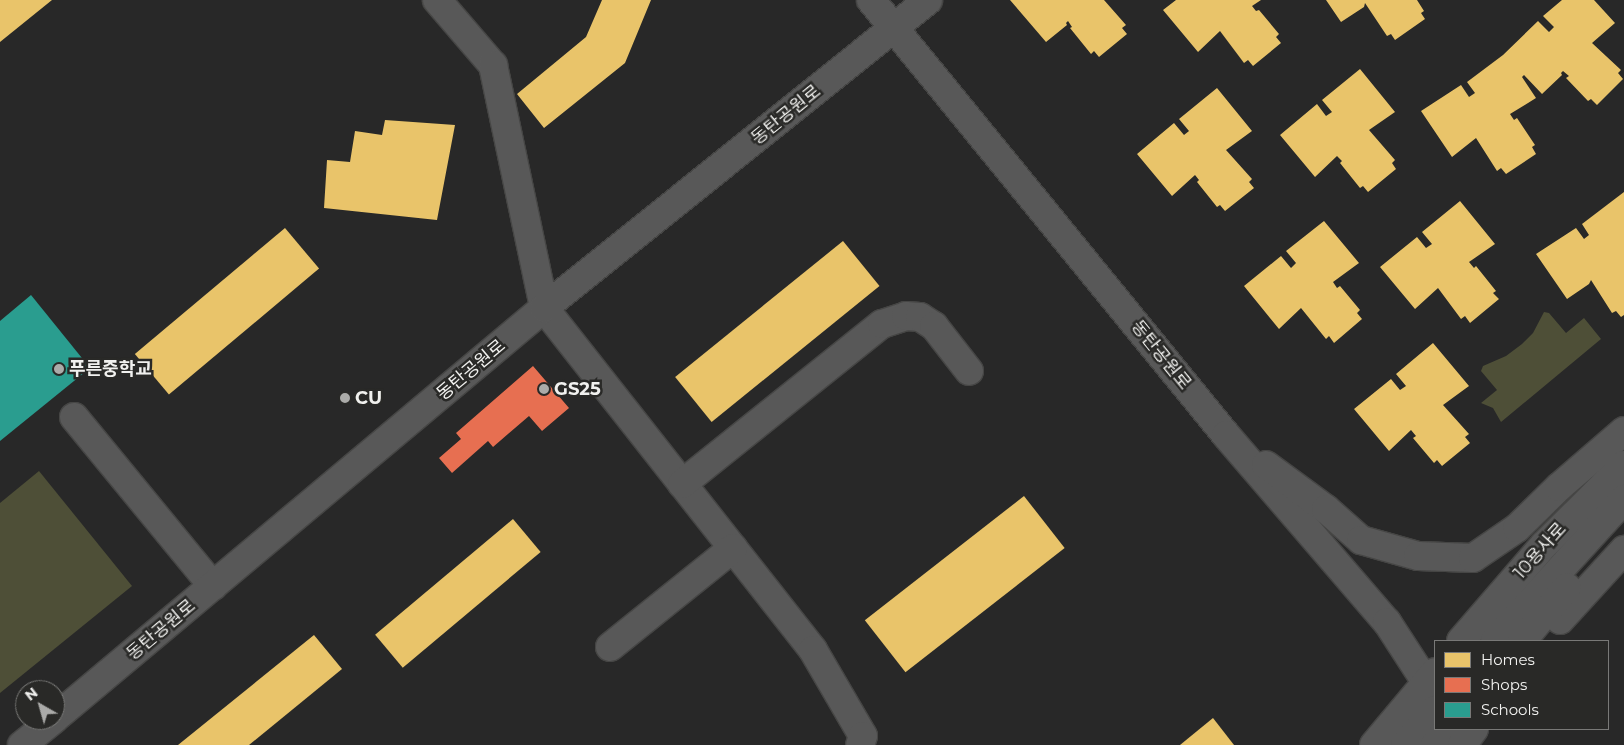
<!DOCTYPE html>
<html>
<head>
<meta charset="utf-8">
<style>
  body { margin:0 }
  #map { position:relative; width:1624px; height:745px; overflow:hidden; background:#282828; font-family:Montserrat,"Noto Sans KR",sans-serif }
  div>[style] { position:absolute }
  .green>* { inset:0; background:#4e4f37 }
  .homes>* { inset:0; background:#e9c46a; transform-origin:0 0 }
  .shops>* { inset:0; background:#e76f51 }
  .schools>* { inset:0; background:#2a9d8f }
  .roads { filter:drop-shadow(1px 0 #464645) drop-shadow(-1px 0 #464645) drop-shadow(0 1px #464645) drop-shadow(0 -1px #464645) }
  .minor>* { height:28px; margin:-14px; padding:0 14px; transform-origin:14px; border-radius:14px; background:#585858 }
  .dots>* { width:14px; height:14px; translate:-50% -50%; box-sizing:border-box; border:2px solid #292927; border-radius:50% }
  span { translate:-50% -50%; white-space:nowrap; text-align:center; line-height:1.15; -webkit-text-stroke:5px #292927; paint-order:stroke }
  .street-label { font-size:18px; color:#f1f1ef }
  .poi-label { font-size:18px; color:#f1f1ef; font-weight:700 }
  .left { translate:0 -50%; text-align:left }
  .legend { position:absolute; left:1434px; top:640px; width:175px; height:90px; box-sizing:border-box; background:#292927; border:1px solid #797977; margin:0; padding:6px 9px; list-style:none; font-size:15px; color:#f1f1ef }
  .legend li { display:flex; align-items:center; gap:10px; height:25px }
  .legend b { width:25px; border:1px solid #797977 }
  .north { position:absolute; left:15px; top:680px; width:50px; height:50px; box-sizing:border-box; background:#292927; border:1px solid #797977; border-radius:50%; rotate:322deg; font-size:14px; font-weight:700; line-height:20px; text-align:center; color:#f1f1ef }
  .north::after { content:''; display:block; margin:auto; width:18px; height:22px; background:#ababa9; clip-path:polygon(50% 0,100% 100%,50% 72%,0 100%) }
</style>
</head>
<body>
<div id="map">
  <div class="green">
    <i style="clip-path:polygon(1544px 312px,1549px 313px,1566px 333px,1584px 318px,1601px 339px,1501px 422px,1493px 408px,1481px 403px,1497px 390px,1481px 371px,1483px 366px,1506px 356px,1522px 344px,1533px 333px)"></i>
    <i style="clip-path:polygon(39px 471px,132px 586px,0 693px,0 503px)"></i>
  </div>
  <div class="homes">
    <i style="clip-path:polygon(0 0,52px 0,0 42px)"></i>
    <i style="clip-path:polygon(602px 0,651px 0,625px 63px,544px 128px,517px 94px,586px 37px)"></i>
    <i style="clip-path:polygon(1010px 0,1104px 0,1126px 25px,1122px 28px,1127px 34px,1099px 57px,1094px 51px,1091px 54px,1070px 28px,1072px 27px,1068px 21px,1066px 23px,1067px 25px,1046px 42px)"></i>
    <i style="clip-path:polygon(1176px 0,1261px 0,1252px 6px,1256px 11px,1259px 10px,1279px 34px,1276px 37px,1281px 43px,1253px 66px,1248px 60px,1244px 63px,1220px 31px,1198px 52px,1163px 10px)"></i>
    <i style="clip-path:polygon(1326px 0,1417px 0,1424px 11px,1421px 13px,1425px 19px,1395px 40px,1391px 34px,1387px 36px,1365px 3px,1364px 7px,1341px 22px)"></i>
    <i style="clip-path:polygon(1562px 0,1594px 0,1615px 23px,1592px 43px,1621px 70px,1618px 73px,1623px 79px,1597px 105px,1591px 99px,1588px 101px,1566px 78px,1569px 76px,1563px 71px,1561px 73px,1562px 75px,1542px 94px,1524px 75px,1522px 77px,1536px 98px,1510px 114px,1514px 120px,1517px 118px,1535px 145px,1532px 147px,1536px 154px,1506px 174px,1501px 168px,1497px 171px,1476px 138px,1452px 157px,1421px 111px,1461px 85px,1469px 97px,1475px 93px,1467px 82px,1503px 55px,1538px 21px,1549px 32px,1554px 27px,1543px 16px)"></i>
    <i style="clip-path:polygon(1360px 69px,1395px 112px,1369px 130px,1395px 160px,1392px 163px,1396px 169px,1368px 192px,1363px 186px,1360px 188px,1340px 163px,1342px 161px,1337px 156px,1315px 177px,1280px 135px,1317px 104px,1326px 116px,1332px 112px,1322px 100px)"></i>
    <i style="clip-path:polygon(1217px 88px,1252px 131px,1226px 150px,1252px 179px,1249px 182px,1254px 188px,1225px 211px,1220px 205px,1217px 207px,1197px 182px,1199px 180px,1195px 175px,1172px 196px,1137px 154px,1174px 123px,1184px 135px,1189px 131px,1179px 119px)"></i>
    <i style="clip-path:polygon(385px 120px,455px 125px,437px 220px,324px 208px,327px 160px,350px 162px,355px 131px,382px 135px)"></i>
    <i style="clip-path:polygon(1624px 192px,1624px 315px,1621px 317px,1616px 311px,1612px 313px,1591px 280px,1589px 284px,1567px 299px,1536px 254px,1576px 228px,1584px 239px,1589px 235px,1582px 224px)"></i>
    <i style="clip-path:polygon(1460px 201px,1495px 244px,1469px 262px,1474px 268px,1476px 266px,1496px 291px,1493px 293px,1499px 299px,1470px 323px,1465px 316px,1461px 319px,1438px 288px,1415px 309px,1380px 267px,1417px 237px,1426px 248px,1432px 244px,1422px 232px)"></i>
    <i style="clip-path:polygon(1324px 221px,1359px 263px,1333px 282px,1337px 288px,1340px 286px,1360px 310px,1357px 313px,1362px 319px,1334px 343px,1329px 336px,1326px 339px,1301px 308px,1279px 329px,1244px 286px,1281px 256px,1291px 268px,1296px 263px,1286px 251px)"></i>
    <i style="left:285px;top:228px;width:53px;height:196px;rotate:50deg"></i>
    <i style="left:843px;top:241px;width:58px;height:216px;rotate:51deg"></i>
    <i style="clip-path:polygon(1433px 343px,1469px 386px,1443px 405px,1469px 434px,1465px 437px,1470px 443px,1442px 466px,1437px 460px,1434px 463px,1413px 438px,1416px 436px,1411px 430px,1389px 451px,1354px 409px,1391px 379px,1400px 390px,1406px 386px,1396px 374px)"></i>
    <i style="left:1024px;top:496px;width:66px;height:202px;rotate:52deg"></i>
    <i style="left:513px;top:519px;width:43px;height:180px;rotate:50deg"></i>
    <i style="clip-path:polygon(314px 635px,342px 669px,249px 745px,178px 745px)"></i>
    <i style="clip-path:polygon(1213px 718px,1234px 745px,1180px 745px)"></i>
  </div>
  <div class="shops">
    <i style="clip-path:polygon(533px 366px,569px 408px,542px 431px,529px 416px,493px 447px,488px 441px,452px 473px,439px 458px,461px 439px,456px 433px)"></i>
  </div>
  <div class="schools">
    <i style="clip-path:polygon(31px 295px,90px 368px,0 441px,0 321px)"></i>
  </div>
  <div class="roads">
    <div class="minor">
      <i style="left:437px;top:0;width:86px;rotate:49.3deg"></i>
      <i style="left:493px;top:65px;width:248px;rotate:78.1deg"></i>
      <i style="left:544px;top:308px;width:435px;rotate:51.8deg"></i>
      <i style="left:813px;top:650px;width:99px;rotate:59.8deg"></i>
      <i style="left:863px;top:736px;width:9px;rotate:108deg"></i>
      <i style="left:871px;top:0;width:561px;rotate:50.78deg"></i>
      <i style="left:1226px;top:435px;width:247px;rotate:49.3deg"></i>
      <i style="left:1387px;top:622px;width:88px;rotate:57deg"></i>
      <i style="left:74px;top:417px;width:219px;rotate:50.6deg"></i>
      <i style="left:1266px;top:465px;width:74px;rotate:36.3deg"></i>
      <i style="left:1326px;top:509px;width:47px;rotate:41.5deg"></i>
      <i style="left:1361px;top:540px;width:59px;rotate:15.7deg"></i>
      <i style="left:1418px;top:556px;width:55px;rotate:2.1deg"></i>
      <i style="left:1473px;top:558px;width:53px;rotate:-34.3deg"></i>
      <i style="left:1517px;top:528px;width:59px;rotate:-44.3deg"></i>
      <i style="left:1559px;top:487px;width:86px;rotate:-40.7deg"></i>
      <i style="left:682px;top:484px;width:256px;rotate:-38.7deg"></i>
      <i style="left:882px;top:324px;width:25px;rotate:-18deg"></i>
      <i style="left:906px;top:316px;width:14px;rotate:4deg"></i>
      <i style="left:920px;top:317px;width:17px;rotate:33deg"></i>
      <i style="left:934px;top:326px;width:57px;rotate:52.1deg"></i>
      <i style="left:1560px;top:620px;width:95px;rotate:-47.6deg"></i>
      <i style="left:1461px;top:641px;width:127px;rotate:-49.2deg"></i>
      <i style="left:1544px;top:545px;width:113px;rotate:-45deg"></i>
      <i style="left:1495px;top:641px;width:192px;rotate:-47.7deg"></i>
      <i style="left:1522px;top:641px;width:70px;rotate:-50.2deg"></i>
      <i style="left:610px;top:647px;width:158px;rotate:-38.8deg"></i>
      <i style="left:55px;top:718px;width:638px;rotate:-39.98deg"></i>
      <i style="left:544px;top:308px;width:492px;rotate:-38.7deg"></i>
      <i style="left:22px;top:745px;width:40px;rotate:-39deg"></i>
      <i style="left:1374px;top:745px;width:95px;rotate:-50.1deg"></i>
      <i style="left:1405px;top:745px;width:46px;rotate:-49.4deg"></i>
      <i style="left:1435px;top:745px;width:21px;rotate:-51deg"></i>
      <i style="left:1462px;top:745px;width:20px;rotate:-53deg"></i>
    </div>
  </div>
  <div class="dots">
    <i style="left:59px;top:369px;background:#ababa9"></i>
    <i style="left:544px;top:389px;background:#ababa9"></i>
    <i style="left:345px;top:398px;background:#ababa9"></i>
  </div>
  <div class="street-label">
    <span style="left:786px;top:115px;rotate:-39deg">동탄공원로</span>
    <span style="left:1161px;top:355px;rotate:51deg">동탄공원로</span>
    <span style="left:471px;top:370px;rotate:-40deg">동탄공원로</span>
    <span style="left:1540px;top:551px;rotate:-48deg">10용사로</span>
    <span style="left:161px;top:630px;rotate:-40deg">동탄공원로</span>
  </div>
  <div class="poi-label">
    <span class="left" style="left:69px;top:369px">푸른중학교</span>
    <span class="left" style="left:554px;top:389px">GS25</span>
    <span class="left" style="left:355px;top:398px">CU</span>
  </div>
  <ul class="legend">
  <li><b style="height:14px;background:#e9c46a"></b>Homes</li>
  <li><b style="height:14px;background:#e76f51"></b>Shops</li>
  <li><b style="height:14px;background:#2a9d8f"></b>Schools</li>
  </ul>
  <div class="north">N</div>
</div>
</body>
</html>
